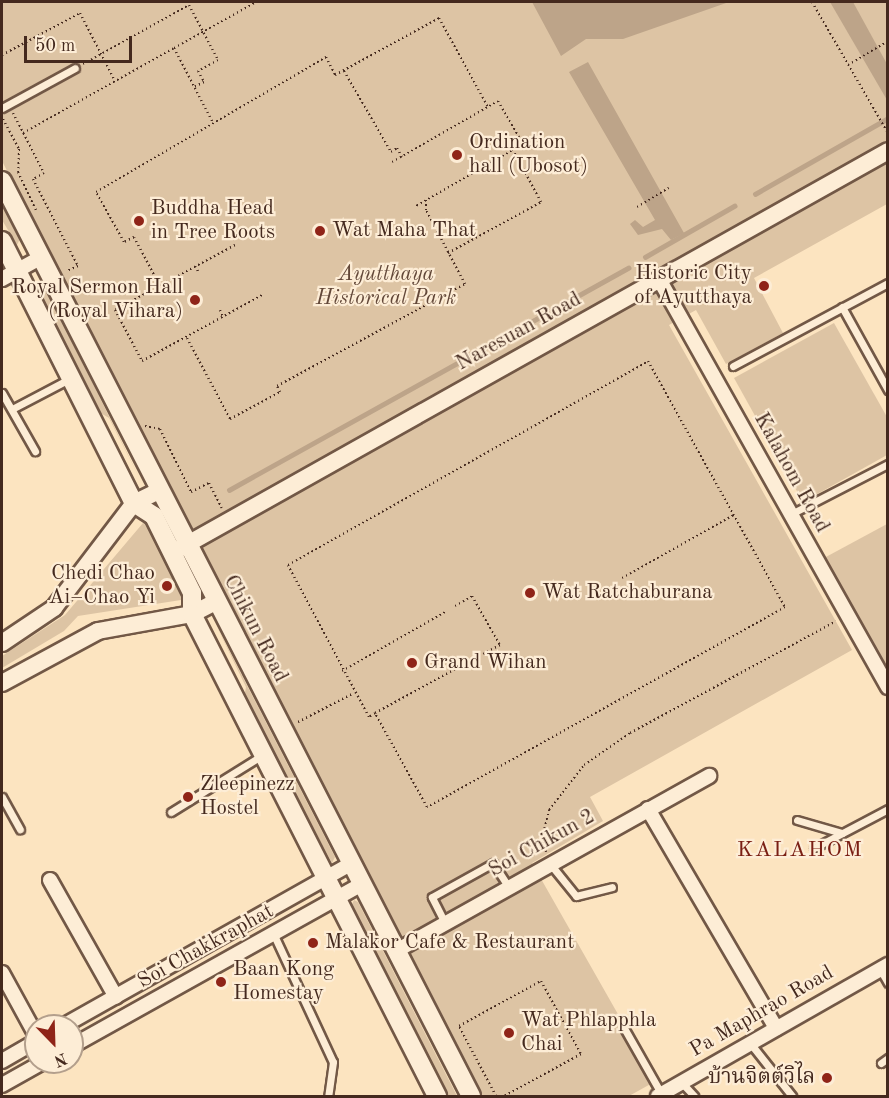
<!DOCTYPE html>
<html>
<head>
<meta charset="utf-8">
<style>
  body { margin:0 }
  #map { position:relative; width:889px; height:1098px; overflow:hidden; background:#fce4c0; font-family:"Old Standard TT","Noto Serif Thai",serif }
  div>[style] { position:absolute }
  .green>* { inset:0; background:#ddc4a4 }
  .water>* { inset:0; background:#bda489 }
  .stream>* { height:4.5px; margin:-2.25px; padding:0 2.25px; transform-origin:2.25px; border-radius:2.25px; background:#bda489 }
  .path>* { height:2px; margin-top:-1px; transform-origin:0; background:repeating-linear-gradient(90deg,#44291e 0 1.5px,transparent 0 4.5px) }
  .roads { filter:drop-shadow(2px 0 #725846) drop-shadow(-2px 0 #725846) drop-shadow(0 2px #725846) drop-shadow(0 -2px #725846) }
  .service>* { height:7px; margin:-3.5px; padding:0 3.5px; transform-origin:3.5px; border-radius:3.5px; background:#fdedd6 }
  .minor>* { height:14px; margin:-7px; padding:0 7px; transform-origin:7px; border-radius:7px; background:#fdedd6 }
  .tertiary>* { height:16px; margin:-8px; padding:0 8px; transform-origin:8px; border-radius:8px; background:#fdedd6 }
  .secondary>* { height:18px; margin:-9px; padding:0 9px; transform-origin:9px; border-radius:9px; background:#fdedd6 }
  .dots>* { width:16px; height:16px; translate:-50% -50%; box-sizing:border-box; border:3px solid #fdedd6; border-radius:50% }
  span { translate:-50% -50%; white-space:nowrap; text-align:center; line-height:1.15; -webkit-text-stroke:4.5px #fdedd6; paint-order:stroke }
  .poi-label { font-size:21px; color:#44291e }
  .left { translate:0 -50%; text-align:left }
  .right { translate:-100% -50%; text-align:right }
  .park-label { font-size:21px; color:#634839; font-style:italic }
  .street-label { font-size:21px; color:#44291e }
  .neighbourhood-label { font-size:22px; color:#7a1f14; letter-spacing:1.5px }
  .frame { position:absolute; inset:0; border:3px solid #44291e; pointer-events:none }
  .north { position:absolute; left:24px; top:1014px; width:60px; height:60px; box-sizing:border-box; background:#fdedd6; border:2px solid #b39f8c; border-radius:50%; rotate:157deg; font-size:16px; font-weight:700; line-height:24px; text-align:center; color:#44291e }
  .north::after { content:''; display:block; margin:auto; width:21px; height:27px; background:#8f2418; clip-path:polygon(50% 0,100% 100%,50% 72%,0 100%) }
  .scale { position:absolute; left:24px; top:36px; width:108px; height:27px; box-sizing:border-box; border:3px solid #44291e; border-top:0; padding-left:8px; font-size:18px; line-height:21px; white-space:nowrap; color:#44291e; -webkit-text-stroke:4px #fdedd6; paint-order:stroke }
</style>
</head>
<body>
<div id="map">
  <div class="green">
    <i style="clip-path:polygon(2px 2px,887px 2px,887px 204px,754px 278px,783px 333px,726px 364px,696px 310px,669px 325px,852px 650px,590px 797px,603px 821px,532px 863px,656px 1081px,629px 1096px,482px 1096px,2px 161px)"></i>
    <i style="clip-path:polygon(2px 203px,20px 239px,17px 245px,2px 220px)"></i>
    <i style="clip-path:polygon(42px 289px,47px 291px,140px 479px,109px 418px,99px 412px,39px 295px)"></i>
    <i style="clip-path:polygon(834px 323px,887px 417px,887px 455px,803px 502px,734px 378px)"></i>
    <i style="clip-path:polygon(143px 523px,150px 525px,183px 592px,181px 600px,78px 616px,64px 631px,2px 668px,2px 656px,65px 615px)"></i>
    <i style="clip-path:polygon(887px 524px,887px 662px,883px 664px,824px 558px)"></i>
    <i style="clip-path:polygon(217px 627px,335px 857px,332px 863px,244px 698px,246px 687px)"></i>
    <i style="clip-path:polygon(354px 900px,358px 902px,457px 1096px,448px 1096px,351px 906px)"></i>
  </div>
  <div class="water">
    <i style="clip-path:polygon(532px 2px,729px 2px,623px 39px,586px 39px,561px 56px)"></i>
    <i style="clip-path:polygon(830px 2px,853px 2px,887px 64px,887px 100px)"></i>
    <i style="clip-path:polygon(588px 62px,684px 233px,671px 240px,662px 229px,638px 235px,630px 224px,635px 220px,643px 227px,655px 220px,569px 72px)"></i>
  </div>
  <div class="stream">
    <i style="left:755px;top:194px;width:153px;rotate:-29.7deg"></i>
    <i style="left:645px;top:257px;width:103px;rotate:-29.8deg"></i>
    <i style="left:229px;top:490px;width:457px;rotate:-29.1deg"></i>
  </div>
  <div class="path">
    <i style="left:812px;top:2px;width:151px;rotate:59.9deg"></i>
    <i style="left:174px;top:48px;width:94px;rotate:-29.3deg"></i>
    <i style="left:2px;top:55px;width:89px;rotate:-28.3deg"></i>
    <i style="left:80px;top:13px;width:76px;rotate:62.8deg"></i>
    <i style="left:83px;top:64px;width:121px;rotate:-29.1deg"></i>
    <i style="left:189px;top:5px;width:62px;rotate:62.2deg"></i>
    <i style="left:218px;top:60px;width:23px;rotate:151deg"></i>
    <i style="left:198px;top:71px;width:13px;rotate:61deg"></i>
    <i style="left:204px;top:82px;width:11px;rotate:153deg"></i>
    <i style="left:848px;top:65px;width:47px;rotate:-31deg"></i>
    <i style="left:344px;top:71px;width:94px;rotate:59.9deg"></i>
    <i style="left:391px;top:152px;width:7px;rotate:-34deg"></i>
    <i style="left:397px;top:148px;width:10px;rotate:61deg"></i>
    <i style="left:13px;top:113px;width:68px;rotate:62.7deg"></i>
    <i style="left:44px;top:173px;width:13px;rotate:151deg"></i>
    <i style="left:33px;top:179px;width:98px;rotate:62.7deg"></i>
    <i style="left:78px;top:266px;width:12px;rotate:156deg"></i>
    <i style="left:3px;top:119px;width:34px;rotate:62deg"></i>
    <i style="left:19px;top:149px;width:23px;rotate:92deg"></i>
    <i style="left:18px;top:172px;width:42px;rotate:64.7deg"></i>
    <i style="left:23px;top:133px;width:173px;rotate:-29.4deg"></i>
    <i style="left:174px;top:48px;width:85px;rotate:62.5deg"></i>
    <i style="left:392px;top:162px;width:122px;rotate:-29.9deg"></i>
    <i style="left:498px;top:101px;width:50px;rotate:59.8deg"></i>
    <i style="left:523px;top:144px;width:124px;rotate:149.9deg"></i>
    <i style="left:637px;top:207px;width:37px;rotate:-31deg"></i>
    <i style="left:235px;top:245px;width:136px;rotate:151.6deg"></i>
    <i style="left:115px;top:310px;width:58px;rotate:62.1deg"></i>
    <i style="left:142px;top:361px;width:137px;rotate:-28.8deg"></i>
    <i style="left:448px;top:253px;width:106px;rotate:-28.7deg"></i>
    <i style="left:541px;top:202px;width:59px;rotate:-118.3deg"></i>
    <i style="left:195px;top:266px;width:8px;rotate:60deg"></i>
    <i style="left:160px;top:286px;width:55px;rotate:-118deg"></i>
    <i style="left:134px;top:237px;width:11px;rotate:153deg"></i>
    <i style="left:124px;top:242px;width:57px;rotate:-119.2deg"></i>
    <i style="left:96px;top:192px;width:267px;rotate:-30.4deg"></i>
    <i style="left:326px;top:57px;width:20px;rotate:63deg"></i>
    <i style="left:335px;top:75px;width:119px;rotate:-28.7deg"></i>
    <i style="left:439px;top:18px;width:102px;rotate:61.2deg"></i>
    <i style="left:220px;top:310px;width:8px;rotate:67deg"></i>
    <i style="left:187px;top:338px;width:92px;rotate:62deg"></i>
    <i style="left:230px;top:419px;width:57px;rotate:-28.4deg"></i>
    <i style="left:280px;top:392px;width:7px;rotate:-117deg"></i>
    <i style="left:277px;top:386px;width:214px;rotate:-28.5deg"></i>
    <i style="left:465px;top:284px;width:84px;rotate:-117.8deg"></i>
    <i style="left:426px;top:210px;width:10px;rotate:-90deg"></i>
    <i style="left:648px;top:361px;width:282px;rotate:60.9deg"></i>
    <i style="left:785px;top:607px;width:410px;rotate:150.8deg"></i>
    <i style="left:427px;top:807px;width:107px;rotate:-119deg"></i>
    <i style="left:375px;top:713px;width:7px;rotate:146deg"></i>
    <i style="left:369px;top:717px;width:172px;rotate:-118.1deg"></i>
    <i style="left:288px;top:565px;width:414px;rotate:-29.5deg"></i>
    <i style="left:145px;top:426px;width:15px;rotate:11deg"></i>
    <i style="left:160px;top:429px;width:70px;rotate:63.8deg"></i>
    <i style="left:191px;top:492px;width:20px;rotate:-27deg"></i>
    <i style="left:209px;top:483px;width:28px;rotate:63deg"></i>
    <i style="left:622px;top:578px;width:129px;rotate:-29.4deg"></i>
    <i style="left:455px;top:606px;width:20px;rotate:-30deg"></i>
    <i style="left:472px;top:596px;width:56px;rotate:60.3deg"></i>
    <i style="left:500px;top:645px;width:19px;rotate:152deg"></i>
    <i style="left:342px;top:671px;width:119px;rotate:-29.8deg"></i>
    <i style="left:375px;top:713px;width:111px;rotate:-28.7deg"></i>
    <i style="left:298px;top:722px;width:63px;rotate:-27.4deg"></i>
    <i style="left:546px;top:852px;width:16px;rotate:-105deg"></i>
    <i style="left:542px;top:837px;width:28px;rotate:-75deg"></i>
    <i style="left:549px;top:810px;width:57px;rotate:-52.1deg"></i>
    <i style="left:584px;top:765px;width:56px;rotate:-34.8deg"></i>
    <i style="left:630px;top:733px;width:234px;rotate:-28.5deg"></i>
    <i style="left:496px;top:1096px;width:79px;rotate:-117.9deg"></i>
    <i style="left:459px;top:1026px;width:94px;rotate:-28.8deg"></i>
    <i style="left:541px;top:981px;width:83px;rotate:61.3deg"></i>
    <i style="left:581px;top:1054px;width:88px;rotate:151.4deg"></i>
  </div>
  <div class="roads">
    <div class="service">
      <i style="left:2px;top:108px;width:83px;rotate:-28.7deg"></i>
      <i style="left:842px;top:307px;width:95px;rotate:61deg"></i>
      <i style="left:733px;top:366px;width:176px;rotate:-28.2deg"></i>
      <i style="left:2px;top:393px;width:67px;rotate:60.4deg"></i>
      <i style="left:12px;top:409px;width:67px;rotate:-27.7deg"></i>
      <i style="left:791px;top:514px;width:109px;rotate:-27.3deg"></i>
      <i style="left:2px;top:797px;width:37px;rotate:61deg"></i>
      <i style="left:171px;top:812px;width:106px;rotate:-31.9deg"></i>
      <i style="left:797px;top:820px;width:47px;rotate:16.1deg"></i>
      <i style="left:814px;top:848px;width:84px;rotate:-27.8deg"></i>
      <i style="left:551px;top:865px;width:40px;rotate:51deg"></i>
      <i style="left:576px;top:896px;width:37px;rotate:-14deg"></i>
      <i style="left:445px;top:923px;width:29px;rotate:-117deg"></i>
      <i style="left:432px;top:897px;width:70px;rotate:-29.1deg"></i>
      <i style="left:493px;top:863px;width:27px;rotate:57deg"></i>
      <i style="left:273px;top:933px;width:142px;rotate:65.1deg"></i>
      <i style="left:333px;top:1062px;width:34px;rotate:98deg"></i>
      <i style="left:880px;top:969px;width:16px;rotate:60deg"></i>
      <i style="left:624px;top:1028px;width:77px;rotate:60.4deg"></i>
      <i style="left:750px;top:1043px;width:68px;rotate:51.6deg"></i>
      <i style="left:881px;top:1063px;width:9px;rotate:-36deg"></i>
      <i style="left:682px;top:1083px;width:18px;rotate:47deg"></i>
    </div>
    <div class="minor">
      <i style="left:2px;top:279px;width:43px;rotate:-28.9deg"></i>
      <i style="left:659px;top:279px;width:468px;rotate:60.7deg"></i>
      <i style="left:648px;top:809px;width:254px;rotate:59.7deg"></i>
      <i style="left:50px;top:880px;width:134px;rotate:60.6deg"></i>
      <i style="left:396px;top:951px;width:359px;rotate:-29.2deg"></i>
      <i style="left:2px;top:973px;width:71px;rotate:61.3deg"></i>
      <i style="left:63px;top:1026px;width:330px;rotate:-29.4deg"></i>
      <i style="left:72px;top:1046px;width:332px;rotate:-29.2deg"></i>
      <i style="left:2px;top:1061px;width:39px;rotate:-30deg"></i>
      <i style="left:2px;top:1085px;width:47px;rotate:-29.3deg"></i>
      <i style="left:658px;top:1096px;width:265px;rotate:-29.7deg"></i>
    </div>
    <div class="tertiary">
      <i style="left:177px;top:550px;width:815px;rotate:-29.3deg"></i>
      <i style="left:2px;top:643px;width:63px;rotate:-33.9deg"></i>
      <i style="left:54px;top:608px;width:132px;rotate:-52.7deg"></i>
      <i style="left:134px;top:503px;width:28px;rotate:-26deg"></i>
      <i style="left:2px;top:683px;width:109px;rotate:-28.4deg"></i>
      <i style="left:98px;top:631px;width:96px;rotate:-10.3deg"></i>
      <i style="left:192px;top:614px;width:27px;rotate:-27deg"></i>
    </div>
    <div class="secondary">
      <i style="left:2px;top:181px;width:1028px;rotate:62.86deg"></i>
      <i style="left:2px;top:241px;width:293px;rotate:63.3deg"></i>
      <i style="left:134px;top:503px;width:24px;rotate:33deg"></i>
      <i style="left:154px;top:516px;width:86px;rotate:63.7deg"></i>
      <i style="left:192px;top:593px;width:21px;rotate:90deg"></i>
      <i style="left:192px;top:614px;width:541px;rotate:63.06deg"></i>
    </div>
  </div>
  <div class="dots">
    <i style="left:457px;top:155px;background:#8f2418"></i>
    <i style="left:139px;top:221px;background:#8f2418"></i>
    <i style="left:320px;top:231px;background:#8f2418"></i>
    <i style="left:764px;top:286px;background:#8f2418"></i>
    <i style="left:195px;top:300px;background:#8f2418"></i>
    <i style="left:167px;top:586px;background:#8f2418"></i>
    <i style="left:530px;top:593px;background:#8f2418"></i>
    <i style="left:412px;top:663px;background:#8f2418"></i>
    <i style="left:188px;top:797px;background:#8f2418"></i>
    <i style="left:313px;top:943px;background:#8f2418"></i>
    <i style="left:221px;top:982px;background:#8f2418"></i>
    <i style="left:509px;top:1033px;background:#8f2418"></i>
    <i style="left:827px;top:1078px;background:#8f2418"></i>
  </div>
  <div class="poi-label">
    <span class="left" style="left:469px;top:155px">Ordination<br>hall (Ubosot)</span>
    <span class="left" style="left:151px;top:221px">Buddha Head<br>in Tree Roots</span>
    <span class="left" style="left:332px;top:231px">Wat Maha That</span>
    <span class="right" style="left:752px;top:286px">Historic City<br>of Ayutthaya</span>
    <span class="right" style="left:183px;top:300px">Royal Sermon Hall<br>(Royal Vihara)</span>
    <span class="right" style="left:155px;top:586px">Chedi Chao<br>Ai–Chao Yi</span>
    <span class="left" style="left:542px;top:593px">Wat Ratchaburana</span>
    <span class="left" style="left:424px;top:663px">Grand Wihan</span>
    <span class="left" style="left:200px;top:797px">Zleepinezz<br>Hostel</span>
    <span class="left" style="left:325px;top:943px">Malakor Cafe &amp; Restaurant</span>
    <span class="left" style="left:233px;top:982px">Baan Kong<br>Homestay</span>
    <span class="left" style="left:521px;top:1033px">Wat Phlapphla<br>Chai</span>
    <span class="right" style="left:815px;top:1078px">บ้านจิตต์วิไล</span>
  </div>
  <div class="park-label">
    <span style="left:386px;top:287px">Ayutthaya<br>Historical Park</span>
  </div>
  <div class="street-label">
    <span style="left:519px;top:332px;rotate:-29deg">Naresuan Road</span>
    <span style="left:791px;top:473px;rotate:61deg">Kalahom Road</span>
    <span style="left:255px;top:629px;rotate:63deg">Chikun Road</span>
    <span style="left:542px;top:844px;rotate:-29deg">Soi Chikun 2</span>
    <span style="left:206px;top:947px;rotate:-29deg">Soi Chakkraphat</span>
    <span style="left:762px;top:1012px;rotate:-30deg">Pa Maphrao Road</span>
  </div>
  <div class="neighbourhood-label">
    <span style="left:800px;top:851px">KALAHOM</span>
  </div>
  <div class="frame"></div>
  <div class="north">N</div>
  <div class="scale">50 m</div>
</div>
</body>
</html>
